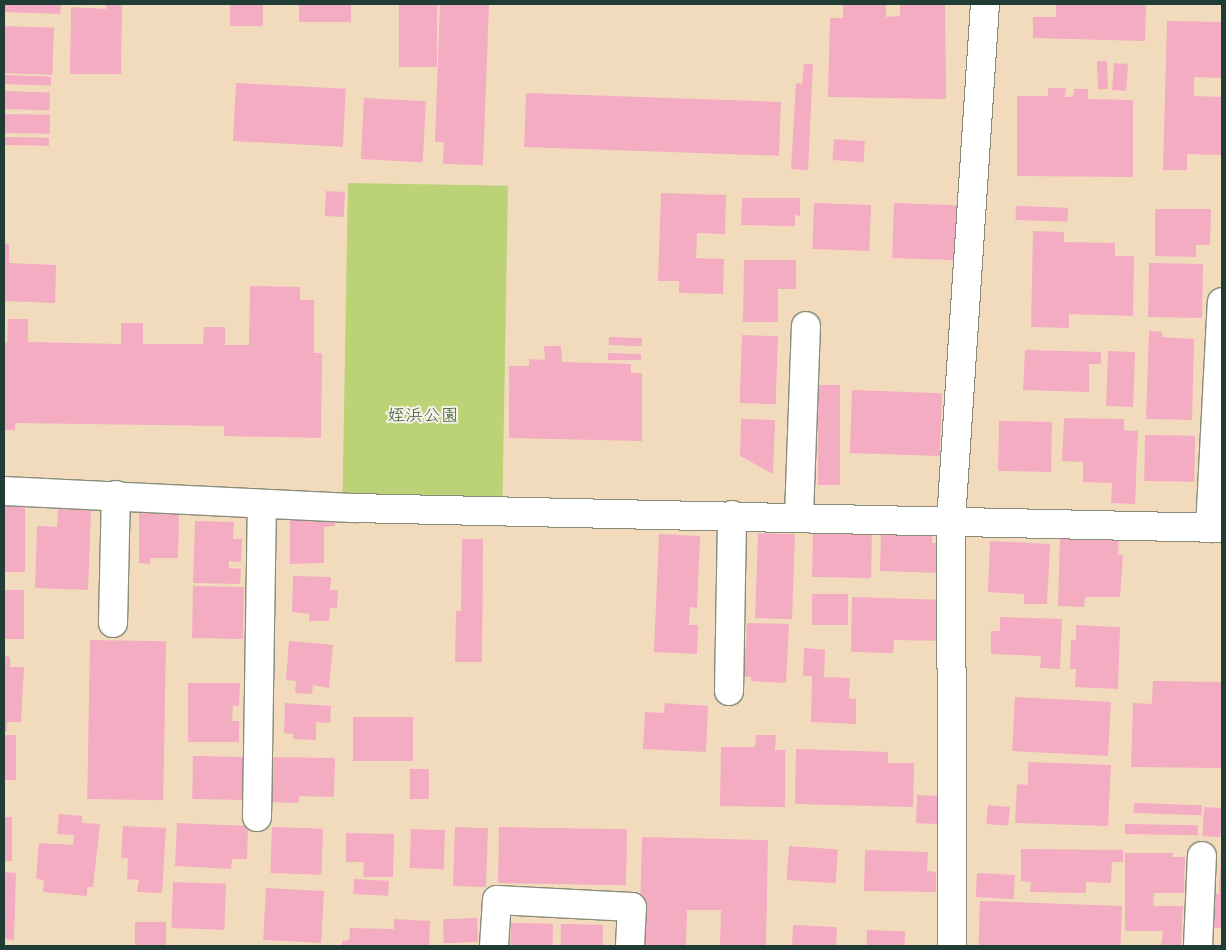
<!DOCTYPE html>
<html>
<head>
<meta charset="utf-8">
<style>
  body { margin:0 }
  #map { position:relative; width:1226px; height:950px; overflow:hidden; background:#f2dbbc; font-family:"Playpen Sans","Klee One",sans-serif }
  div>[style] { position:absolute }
  .green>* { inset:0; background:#bbd277; transform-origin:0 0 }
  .building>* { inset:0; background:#f3acc2; transform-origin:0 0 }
  .roads { filter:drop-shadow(1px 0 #888c78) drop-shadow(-1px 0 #888c78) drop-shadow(0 1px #888c78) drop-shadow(0 -1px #888c78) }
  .minor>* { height:28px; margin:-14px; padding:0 14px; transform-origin:14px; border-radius:14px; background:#fff }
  span { translate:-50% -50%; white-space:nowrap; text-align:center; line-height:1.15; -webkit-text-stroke:4px #f7f3e8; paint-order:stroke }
  .park-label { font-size:18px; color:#3e5b41 }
  .frame { position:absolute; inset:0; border:5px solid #1f3d34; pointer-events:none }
</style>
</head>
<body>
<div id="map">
  <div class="green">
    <i style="left:348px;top:183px;width:160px;height:323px;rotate:1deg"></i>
  </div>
  <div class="building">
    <i style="clip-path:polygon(4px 4px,61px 4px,60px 14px,4px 12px)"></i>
    <i style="clip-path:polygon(106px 4px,122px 4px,121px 74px,70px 74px,71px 7px,106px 9px)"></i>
    <i style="left:230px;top:4px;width:33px;height:22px"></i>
    <i style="left:299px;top:4px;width:52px;height:18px"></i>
    <i style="left:399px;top:4px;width:38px;height:63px"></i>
    <i style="clip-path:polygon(440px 4px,489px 4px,483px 165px,443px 164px,444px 142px,435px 142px)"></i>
    <i style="clip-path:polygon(843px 4px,886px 4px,886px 17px,900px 16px,900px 4px,945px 4px,946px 99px,828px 97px,830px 18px,843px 18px)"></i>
    <i style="clip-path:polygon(1056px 4px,1146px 4px,1145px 41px,1033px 38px,1033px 17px,1056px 17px)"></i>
    <i style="clip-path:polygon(1167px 21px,1222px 22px,1222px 78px,1194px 77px,1194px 96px,1222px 97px,1222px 155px,1187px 154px,1187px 170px,1163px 170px)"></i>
    <i style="left:4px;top:26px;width:50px;height:47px;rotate:2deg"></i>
    <i style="left:1107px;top:61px;width:28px;height:10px;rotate:88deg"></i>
    <i style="left:1114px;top:63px;width:14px;height:27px;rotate:4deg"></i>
    <i style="clip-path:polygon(804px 64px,813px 64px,808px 170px,791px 169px,796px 83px,802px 84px)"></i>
    <i style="left:4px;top:75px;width:47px;height:9px;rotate:2deg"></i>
    <i style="left:236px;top:83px;width:110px;height:58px;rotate:3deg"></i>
    <i style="clip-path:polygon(1048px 88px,1066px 88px,1065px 97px,1073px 97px,1074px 89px,1088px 89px,1088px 99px,1133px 100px,1133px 177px,1017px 176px,1017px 96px,1048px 96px)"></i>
    <i style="left:4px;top:91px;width:46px;height:18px;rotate:2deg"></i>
    <i style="left:526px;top:93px;width:255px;height:54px;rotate:2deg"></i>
    <i style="left:364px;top:98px;width:62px;height:61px;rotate:3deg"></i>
    <i style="left:4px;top:114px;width:46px;height:19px;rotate:1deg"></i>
    <i style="left:4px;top:137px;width:45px;height:8px;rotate:1deg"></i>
    <i style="left:834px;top:139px;width:31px;height:21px;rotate:4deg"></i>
    <i style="left:326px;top:191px;width:19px;height:25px;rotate:3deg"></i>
    <i style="clip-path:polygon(661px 193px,726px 195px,725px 234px,697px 233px,696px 258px,724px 259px,723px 294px,679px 293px,679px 281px,658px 281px)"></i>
    <i style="clip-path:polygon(742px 198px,800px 198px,800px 216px,795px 215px,795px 226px,741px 225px)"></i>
    <i style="left:814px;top:203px;width:57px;height:46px;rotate:2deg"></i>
    <i style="left:894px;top:203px;width:69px;height:55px;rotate:2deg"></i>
    <i style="left:1016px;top:206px;width:52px;height:14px;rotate:2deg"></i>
    <i style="clip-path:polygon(1155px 209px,1211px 209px,1210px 245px,1196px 245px,1196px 257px,1155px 256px)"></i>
    <i style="clip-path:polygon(1033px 231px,1064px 232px,1064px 242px,1115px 243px,1115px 256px,1134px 256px,1133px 316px,1069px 314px,1069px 328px,1031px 327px)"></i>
    <i style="clip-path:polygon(4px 243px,9px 244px,9px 263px,56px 265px,55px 303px,4px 301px)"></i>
    <i style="clip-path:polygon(744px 260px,796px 260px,796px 289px,778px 289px,778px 322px,743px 322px)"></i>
    <i style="left:1149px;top:263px;width:54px;height:54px;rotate:1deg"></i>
    <i style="clip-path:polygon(250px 286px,300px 287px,300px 300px,314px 300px,314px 353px,322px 353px,321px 438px,224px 436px,224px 426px,15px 423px,15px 430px,4px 430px,4px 342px,7px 342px,8px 319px,28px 319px,28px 342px,121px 344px,121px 323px,143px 323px,143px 344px,203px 344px,204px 327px,225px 327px,225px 345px,249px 345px)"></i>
    <i style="clip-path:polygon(1149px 331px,1162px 332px,1162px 337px,1194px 339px,1192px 420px,1146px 419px)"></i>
    <i style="left:742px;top:335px;width:36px;height:68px;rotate:2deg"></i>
    <i style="left:609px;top:337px;width:33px;height:8px;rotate:2deg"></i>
    <i style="clip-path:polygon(544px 346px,561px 346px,562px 362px,631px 364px,631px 373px,642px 373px,642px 441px,509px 438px,509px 366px,529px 366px,529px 359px,545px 360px)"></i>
    <i style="clip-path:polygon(1025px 350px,1101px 352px,1101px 364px,1089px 364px,1089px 392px,1023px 390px)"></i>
    <i style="left:1108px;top:351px;width:27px;height:55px;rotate:2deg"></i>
    <i style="clip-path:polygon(608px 353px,641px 354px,641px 360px,608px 360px)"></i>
    <i style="left:818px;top:385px;width:22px;height:100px"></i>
    <i style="left:852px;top:390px;width:90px;height:63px;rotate:2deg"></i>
    <i style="clip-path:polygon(1064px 418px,1124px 419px,1124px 430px,1138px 431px,1135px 504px,1111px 503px,1112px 483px,1083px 482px,1083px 462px,1062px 461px)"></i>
    <i style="clip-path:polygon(741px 419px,775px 420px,773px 474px,740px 456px)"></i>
    <i style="left:999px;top:421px;width:53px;height:50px;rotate:1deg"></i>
    <i style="left:1145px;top:435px;width:50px;height:46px;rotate:1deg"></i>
    <i style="left:4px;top:505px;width:21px;height:67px"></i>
    <i style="clip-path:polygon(58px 509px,91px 510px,88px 590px,35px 588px,37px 526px,57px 527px)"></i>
    <i style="clip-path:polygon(139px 513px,179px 514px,178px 558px,150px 558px,150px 564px,139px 563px)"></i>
    <i style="clip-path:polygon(335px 519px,335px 526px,324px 527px,324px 563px,290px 564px,290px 520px)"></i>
    <i style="clip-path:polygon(195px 521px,234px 522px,233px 539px,242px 539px,241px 562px,229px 561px,229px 568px,241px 569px,240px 584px,193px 583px)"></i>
    <i style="left:813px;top:525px;width:59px;height:52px;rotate:1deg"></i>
    <i style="clip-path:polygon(881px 531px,932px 532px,932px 543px,942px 543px,941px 573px,880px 571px)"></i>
    <i style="left:758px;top:533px;width:37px;height:85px;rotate:2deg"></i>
    <i style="clip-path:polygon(659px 534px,700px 536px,697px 608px,690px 607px,689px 625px,698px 625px,697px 654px,654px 652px)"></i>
    <i style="clip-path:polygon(1060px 538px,1119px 540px,1118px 555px,1123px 555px,1120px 597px,1085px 597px,1084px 607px,1058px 606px)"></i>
    <i style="clip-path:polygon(462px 539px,483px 539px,482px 662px,455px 662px,456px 611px,461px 611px)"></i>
    <i style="clip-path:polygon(990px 541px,1050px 544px,1047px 604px,1024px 604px,1024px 594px,988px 592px)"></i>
    <i style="clip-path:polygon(293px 576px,331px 577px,330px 590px,338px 590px,337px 608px,330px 608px,329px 621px,309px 621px,309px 614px,292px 612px)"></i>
    <i style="left:193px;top:586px;width:51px;height:52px;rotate:1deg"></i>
    <i style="left:4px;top:590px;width:20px;height:49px"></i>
    <i style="left:812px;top:594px;width:36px;height:31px"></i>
    <i style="clip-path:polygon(852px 597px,947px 600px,946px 641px,894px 640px,893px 653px,851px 652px)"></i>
    <i style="clip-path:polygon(1000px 617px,1062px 619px,1060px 669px,1040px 668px,1041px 656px,991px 654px,991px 631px,1000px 631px)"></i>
    <i style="clip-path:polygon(747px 623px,789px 624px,786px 683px,751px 681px,751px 677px,731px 675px,733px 648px,746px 649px)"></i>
    <i style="clip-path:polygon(1076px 625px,1120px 627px,1118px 689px,1075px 687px,1076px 669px,1070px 669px,1071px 640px,1076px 640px)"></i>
    <i style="left:90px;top:640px;width:76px;height:159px;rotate:1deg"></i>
    <i style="clip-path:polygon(289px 641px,333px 645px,329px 688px,313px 685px,312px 694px,295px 693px,296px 681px,286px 680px)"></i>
    <i style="clip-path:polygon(804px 648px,825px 650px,824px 677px,816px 677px,850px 678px,849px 698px,856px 699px,856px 724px,811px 722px,812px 676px,803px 676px)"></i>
    <i style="clip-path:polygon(4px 656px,10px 657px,10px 667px,24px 667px,21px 722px,7px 722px,7px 731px,4px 731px)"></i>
    <i style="clip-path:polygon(1153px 681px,1222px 682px,1222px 768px,1131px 767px,1133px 703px,1152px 704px)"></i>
    <i style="clip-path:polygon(188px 683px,240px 683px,239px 706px,233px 705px,232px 721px,239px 721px,239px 742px,188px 742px)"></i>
    <i style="left:1015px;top:697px;width:96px;height:54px;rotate:3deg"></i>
    <i style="clip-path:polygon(285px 703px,331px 706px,330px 723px,316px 722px,316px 740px,293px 739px,293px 734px,284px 733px)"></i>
    <i style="clip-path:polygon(665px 703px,708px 706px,706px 752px,643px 749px,645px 712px,664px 713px)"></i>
    <i style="left:353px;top:717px;width:60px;height:44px"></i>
    <i style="left:4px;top:735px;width:12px;height:45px"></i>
    <i style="clip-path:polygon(756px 735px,776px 735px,775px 750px,785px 750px,785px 807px,720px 806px,721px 747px,755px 747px)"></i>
    <i style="clip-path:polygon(796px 749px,888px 752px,888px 763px,914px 763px,913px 807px,795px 804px)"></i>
    <i style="left:193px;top:756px;width:52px;height:43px;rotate:1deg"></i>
    <i style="clip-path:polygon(268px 757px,335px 758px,334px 797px,299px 796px,299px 803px,267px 802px)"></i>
    <i style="clip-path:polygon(1028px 762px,1111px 765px,1108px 826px,1015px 823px,1017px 784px,1028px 785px)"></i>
    <i style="left:410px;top:769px;width:19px;height:30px"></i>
    <i style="left:940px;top:796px;width:28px;height:23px;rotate:92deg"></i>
    <i style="left:1134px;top:803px;width:68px;height:10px;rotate:2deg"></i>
    <i style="left:988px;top:805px;width:22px;height:19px;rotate:5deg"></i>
    <i style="left:1204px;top:807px;width:18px;height:29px;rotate:3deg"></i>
    <i style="clip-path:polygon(59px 814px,82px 816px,82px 823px,100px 824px,93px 887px,87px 887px,87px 896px,43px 892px,44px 880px,36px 879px,39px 843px,73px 845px,74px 835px,57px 834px)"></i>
    <i style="left:4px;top:817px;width:8px;height:44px"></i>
    <i style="clip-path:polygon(177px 823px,248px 826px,247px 859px,232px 859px,231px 869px,175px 866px)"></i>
    <i style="left:1125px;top:824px;width:73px;height:10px;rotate:1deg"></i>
    <i style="clip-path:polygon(123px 826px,166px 828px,162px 893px,137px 892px,139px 880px,127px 879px,128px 858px,121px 858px)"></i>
    <i style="left:272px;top:827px;width:51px;height:46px;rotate:2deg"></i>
    <i style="left:455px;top:827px;width:33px;height:59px;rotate:2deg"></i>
    <i style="left:499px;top:827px;width:128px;height:56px;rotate:1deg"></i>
    <i style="left:411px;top:829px;width:34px;height:39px;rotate:2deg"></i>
    <i style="clip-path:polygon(346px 833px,394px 834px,393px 877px,363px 877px,364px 862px,346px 862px)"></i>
    <i style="clip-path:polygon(642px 837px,768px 840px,766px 946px,720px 946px,721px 910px,687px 910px,686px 946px,639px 946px)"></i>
    <i style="left:789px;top:846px;width:49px;height:34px;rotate:4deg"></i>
    <i style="clip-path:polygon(1021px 849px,1123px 850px,1123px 862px,1112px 862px,1111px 883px,1086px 882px,1086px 893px,1030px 892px,1031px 882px,1021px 881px)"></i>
    <i style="clip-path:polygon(865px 850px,928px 852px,927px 871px,936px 872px,936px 892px,864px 891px)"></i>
    <i style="clip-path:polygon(1125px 853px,1173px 853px,1172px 857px,1185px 857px,1184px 893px,1154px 893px,1153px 906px,1183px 906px,1181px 946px,1161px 946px,1163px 931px,1125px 931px)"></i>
    <i style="clip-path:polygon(1220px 855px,1222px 928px,1213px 928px,1214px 894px,1219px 894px)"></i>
    <i style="clip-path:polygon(4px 872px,16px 873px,14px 940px,4px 939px)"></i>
    <i style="left:977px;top:873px;width:38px;height:24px;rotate:3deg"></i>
    <i style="left:354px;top:879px;width:35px;height:15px;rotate:3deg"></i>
    <i style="left:173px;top:882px;width:53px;height:46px;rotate:2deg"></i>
    <i style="left:266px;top:888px;width:58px;height:52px;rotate:3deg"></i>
    <i style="left:980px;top:901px;width:142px;height:45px;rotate:2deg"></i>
    <i style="left:477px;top:918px;width:24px;height:34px;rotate:88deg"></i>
    <i style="clip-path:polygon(394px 919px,430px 921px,429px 946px,342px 946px,342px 941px,349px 940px,350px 928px,394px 929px)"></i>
    <i style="left:135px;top:922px;width:31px;height:24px"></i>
    <i style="left:511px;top:923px;width:42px;height:23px;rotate:1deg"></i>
    <i style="left:561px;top:924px;width:42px;height:22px;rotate:1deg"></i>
    <i style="left:793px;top:925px;width:44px;height:21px;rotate:3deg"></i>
    <i style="left:867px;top:930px;width:38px;height:16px;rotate:2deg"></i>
  </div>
  <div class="roads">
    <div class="minor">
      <i style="left:4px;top:491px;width:350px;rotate:2.8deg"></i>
      <i style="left:354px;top:508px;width:868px;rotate:1.32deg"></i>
      <i style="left:799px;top:516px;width:190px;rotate:-87.9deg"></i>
      <i style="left:1210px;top:528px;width:226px;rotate:-87deg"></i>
      <i style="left:113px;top:623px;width:128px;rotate:-88.7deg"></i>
      <i style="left:729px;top:691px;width:176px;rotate:-89deg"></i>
      <i style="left:257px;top:817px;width:313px;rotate:-89.1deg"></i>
      <i style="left:494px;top:946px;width:46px;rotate:-86.3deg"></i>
      <i style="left:497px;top:900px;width:135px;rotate:3deg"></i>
      <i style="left:632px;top:907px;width:39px;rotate:93deg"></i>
      <i style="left:952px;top:946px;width:425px;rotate:-90.1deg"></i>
      <i style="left:951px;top:521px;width:518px;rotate:-86.24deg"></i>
      <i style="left:1198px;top:946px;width:90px;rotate:-87.5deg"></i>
    </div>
  </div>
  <div class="park-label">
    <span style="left:423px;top:414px">姪浜公園</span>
  </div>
  <div class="frame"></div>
</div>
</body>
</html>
